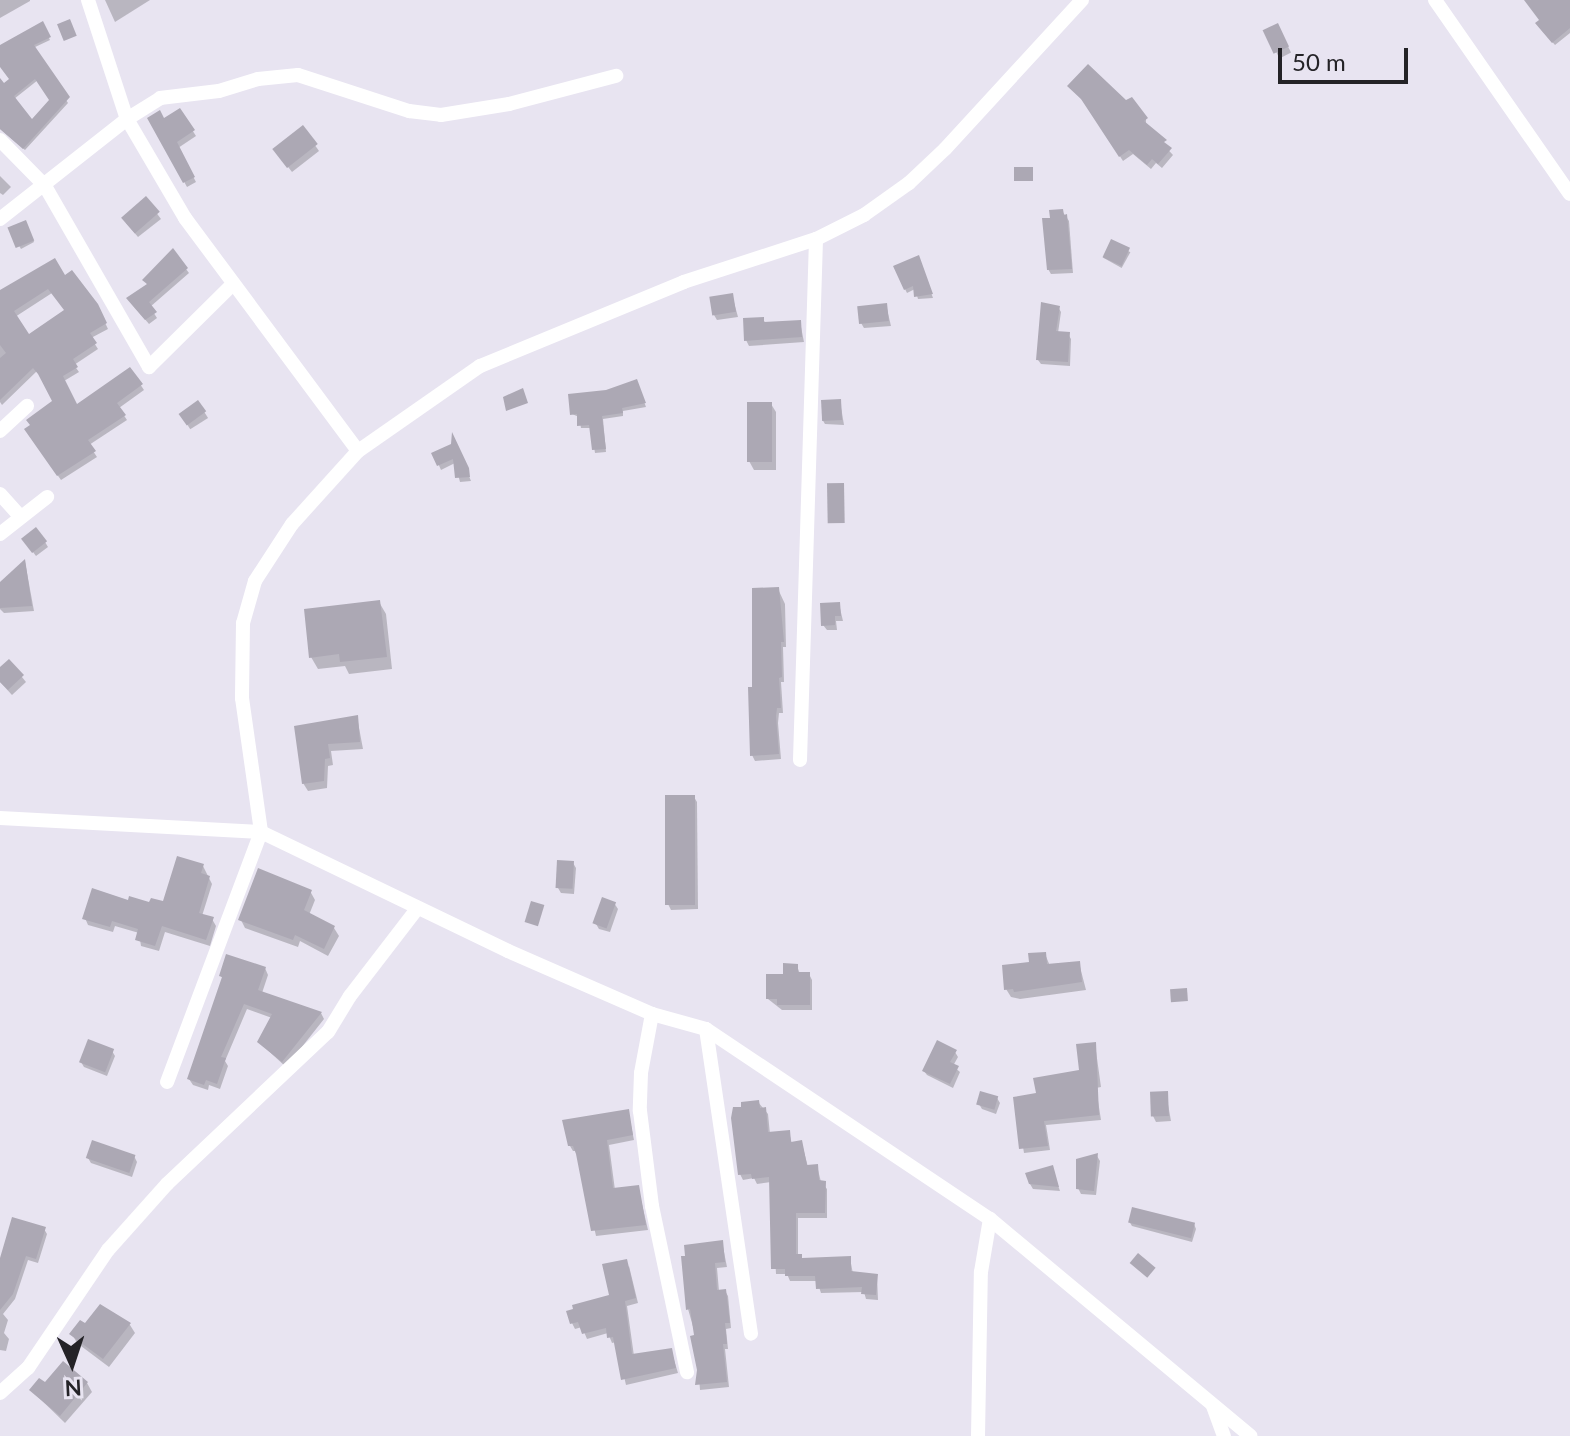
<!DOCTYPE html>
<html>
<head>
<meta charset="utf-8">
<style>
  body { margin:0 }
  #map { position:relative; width:1570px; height:1436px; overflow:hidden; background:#e8e4f1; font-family:Lato,sans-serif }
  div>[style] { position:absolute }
  .shadow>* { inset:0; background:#0003; transform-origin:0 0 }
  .building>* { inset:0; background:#aca8b4; transform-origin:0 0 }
  .street>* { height:14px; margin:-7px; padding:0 7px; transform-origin:7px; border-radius:7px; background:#fff }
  span { translate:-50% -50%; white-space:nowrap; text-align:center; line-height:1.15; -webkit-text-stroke:6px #e8e4f1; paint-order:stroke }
  .north { position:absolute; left:32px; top:1324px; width:80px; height:80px; -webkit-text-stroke:6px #e8e4f1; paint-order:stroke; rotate:177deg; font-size:22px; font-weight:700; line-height:32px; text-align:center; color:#242327 }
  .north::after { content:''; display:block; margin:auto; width:28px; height:36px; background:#242327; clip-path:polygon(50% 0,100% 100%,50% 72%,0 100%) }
  .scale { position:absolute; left:1278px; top:48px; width:130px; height:36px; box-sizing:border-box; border:4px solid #242327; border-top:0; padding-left:10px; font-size:24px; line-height:28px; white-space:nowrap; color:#242327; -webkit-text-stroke:6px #e8e4f1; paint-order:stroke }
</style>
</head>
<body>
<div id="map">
  <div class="shadow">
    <i style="clip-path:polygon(0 0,30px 0,30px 1px,0 18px)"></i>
    <i style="clip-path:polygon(105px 0,150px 0,115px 22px)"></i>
    <i style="clip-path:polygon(1526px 0,1570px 0,1570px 33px,1555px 45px,1539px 27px,1541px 20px)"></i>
    <i style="clip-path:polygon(evenodd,42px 24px,50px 40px,33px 48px,68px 103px,25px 150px,0 129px,0 89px,11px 80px,0 62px,0 47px,42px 24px,38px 80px,52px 100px,32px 122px,14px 99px,38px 80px)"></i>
    <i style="left:1277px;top:25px;width:31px;height:13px;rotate:63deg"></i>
    <i style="clip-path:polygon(1069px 86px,1146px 119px,1146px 126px,1173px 155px,1162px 168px,1156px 163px,1151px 169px,1133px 154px,1123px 161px,1086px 104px)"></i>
    <i style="clip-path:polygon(180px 111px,196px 136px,178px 148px,196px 182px,187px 187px,150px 119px,164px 121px)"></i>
    <i style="clip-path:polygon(303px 128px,319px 151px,292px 172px,278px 154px)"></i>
    <i style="clip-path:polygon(0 176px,11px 187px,3px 195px,0 193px)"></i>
    <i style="clip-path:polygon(146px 199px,161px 219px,138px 237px,126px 223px)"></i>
    <i style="clip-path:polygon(1062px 211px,1069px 221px,1073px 273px,1051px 274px,1048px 269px,1052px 219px)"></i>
    <i style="clip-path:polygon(26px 222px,34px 242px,21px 249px,10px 230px)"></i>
    <i style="left:1112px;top:242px;width:21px;height:18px;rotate:29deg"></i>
    <i style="clip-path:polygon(920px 261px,933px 298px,918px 299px,915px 289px,907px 293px,905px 289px)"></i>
    <i style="clip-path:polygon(186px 269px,189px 273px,150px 307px,157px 318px,149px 324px,131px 303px,148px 286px,145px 280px)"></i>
    <i style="clip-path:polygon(evenodd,65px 278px,100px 312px,108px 329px,91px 338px,98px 349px,74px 365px,79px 372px,64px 381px,76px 407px,130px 369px,144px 390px,119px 408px,127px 420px,89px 445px,97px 457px,61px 480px,29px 435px,55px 402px,37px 371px,2px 405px,0 402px,0 294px,65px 278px,52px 293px,66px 311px,28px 337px,15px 317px,52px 293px)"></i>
    <i style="clip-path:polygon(732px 295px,738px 317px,717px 320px,714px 315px)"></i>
    <i style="clip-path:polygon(886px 305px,891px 326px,864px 328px,861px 323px)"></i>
    <i style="clip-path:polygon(1058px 307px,1061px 312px,1058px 333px,1068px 334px,1071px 339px,1070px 366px,1041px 364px,1038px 360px)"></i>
    <i style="clip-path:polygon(763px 319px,766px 324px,800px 322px,804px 342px,749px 346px,746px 340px)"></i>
    <i style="clip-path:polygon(638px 385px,646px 407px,623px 411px,623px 416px,603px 419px,606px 452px,595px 453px,591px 428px,581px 428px,579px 417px,572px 414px)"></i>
    <i style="clip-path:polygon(840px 401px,844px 425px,825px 424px,822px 419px)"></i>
    <i style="left:198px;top:402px;width:19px;height:21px;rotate:58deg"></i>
    <i style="clip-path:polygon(771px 404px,776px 412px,776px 470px,754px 470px,749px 461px)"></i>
    <i style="clip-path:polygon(454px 439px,471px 481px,460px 482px,455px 463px,441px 470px,434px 454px,453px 445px)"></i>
    <i style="clip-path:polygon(45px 542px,48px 547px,36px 556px,27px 544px)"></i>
    <i style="clip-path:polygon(25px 562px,34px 611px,4px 613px,0 609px,0 585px)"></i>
    <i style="clip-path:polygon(778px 589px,785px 604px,786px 647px,783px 647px,784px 682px,781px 682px,783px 713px,779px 713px,778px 723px,781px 759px,755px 761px,752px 755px,754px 689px)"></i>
    <i style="clip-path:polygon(379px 602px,386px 614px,392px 669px,349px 674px,345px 666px,318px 669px,311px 657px)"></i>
    <i style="clip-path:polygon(839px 604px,843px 621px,836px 621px,837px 630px,827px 630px,823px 625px)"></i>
    <i style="clip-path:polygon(9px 661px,26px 682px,12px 695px,0 682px,0 670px)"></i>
    <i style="clip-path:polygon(357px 717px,363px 749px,331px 751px,333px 765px,328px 766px,327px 788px,308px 791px,303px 783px,296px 728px)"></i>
    <i style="clip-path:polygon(694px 797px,697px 802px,698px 909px,671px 910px,668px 904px)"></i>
    <i style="clip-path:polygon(573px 863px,576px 868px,574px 894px,561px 893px,558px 888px)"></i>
    <i style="clip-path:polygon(203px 866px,212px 884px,202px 916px,212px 919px,216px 926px,210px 946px,165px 932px,159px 951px,141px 946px,139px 933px,115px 926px,113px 932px,88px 925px,85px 918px,129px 902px,164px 904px)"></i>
    <i style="clip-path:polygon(310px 891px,315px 900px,309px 915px,334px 928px,339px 936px,328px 956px,300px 941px,298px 947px,245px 928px,241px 920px)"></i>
    <i style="clip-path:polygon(614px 903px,618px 909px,610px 932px,599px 929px,596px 924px)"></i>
    <i style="clip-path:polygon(1045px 954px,1050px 966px,1079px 963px,1086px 990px,1020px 999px,1011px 997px,1006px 989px)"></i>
    <i style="clip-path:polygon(797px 966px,800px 974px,809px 974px,812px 980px,812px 1010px,782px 1010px,768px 999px)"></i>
    <i style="clip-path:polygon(265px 968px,268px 975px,262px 993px,321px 1013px,324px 1019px,286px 1067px,261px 1044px,272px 1018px,247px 1009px,225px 1061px,228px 1066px,220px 1089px,209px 1085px,208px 1090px,193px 1085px,189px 1079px,223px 979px,221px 976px)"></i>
    <i style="clip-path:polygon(1095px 1044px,1101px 1087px,1096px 1088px,1101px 1120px,1046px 1125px,1050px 1150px,1024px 1153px,1015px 1099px,1038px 1095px,1081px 1072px)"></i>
    <i style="clip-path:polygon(112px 1051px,115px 1056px,107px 1076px,84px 1067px,81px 1062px)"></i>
    <i style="clip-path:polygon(955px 1052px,958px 1057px,953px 1066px,960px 1072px,953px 1088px,927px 1075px,924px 1071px)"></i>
    <i style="clip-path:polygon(1166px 1093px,1171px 1121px,1156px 1122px,1153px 1116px)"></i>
    <i style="clip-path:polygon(997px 1098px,1000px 1103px,996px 1114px,982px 1109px,979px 1104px)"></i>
    <i style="clip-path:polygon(758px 1102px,768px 1114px,770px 1134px,789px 1132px,792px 1144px,803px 1148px,808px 1167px,817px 1166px,821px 1182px,827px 1189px,827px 1218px,798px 1218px,798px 1256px,803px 1260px,850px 1258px,853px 1274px,877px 1276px,878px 1300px,866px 1299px,864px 1292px,821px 1293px,817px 1281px,790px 1281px,787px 1274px,776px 1274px,771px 1182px,757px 1184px,754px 1178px,743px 1180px,740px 1174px)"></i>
    <i style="clip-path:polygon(628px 1111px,634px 1140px,609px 1145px,615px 1190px,638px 1187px,648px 1230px,596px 1236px,577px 1151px,573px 1151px,570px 1146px)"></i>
    <i style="clip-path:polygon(134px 1156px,137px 1162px,132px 1177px,91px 1163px,88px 1158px)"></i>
    <i style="clip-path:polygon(1097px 1156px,1100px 1161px,1096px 1195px,1081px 1194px,1078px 1188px)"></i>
    <i style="clip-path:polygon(1052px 1168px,1060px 1191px,1033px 1189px,1030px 1184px)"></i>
    <i style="clip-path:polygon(1129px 1221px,1194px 1224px,1196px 1229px,1192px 1242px,1132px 1226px)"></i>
    <i style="clip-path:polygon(44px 1229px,47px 1234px,38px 1263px,28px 1260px,15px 1299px,3px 1314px,8px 1320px,4px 1333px,9px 1339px,6px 1351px,0 1350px,0 1262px)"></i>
    <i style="clip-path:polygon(722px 1242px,727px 1267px,717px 1268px,719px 1291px,725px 1291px,728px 1296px,731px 1328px,726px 1329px,728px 1349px,725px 1349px,729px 1387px,700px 1390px,696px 1337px,688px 1309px)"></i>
    <i style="clip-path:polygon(629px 1266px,638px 1303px,627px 1306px,634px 1356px,671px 1350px,678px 1373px,626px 1385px,616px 1342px,612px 1343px,608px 1333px,587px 1339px,582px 1327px,575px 1329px,572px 1323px,612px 1296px)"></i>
    <i style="clip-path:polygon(100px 1306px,130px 1325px,135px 1333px,109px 1367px,77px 1343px,72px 1334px,85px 1326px)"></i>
    <i style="clip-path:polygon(87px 1383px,92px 1392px,65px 1423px,31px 1390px,45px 1385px)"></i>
  </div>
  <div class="building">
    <i style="clip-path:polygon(1524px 0,1570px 0,1570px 28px,1552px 43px,1535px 23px,1539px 20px)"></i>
    <i style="left:70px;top:19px;width:18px;height:14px;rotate:68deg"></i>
    <i style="clip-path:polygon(evenodd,43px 21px,51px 37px,34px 45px,70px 97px,23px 149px,0 129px,0 78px,4px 83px,9px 79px,0 67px,0 45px,43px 21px,35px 79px,49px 100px,32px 119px,14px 96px,35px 79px)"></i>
    <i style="left:1278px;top:23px;width:26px;height:17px;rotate:65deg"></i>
    <i style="clip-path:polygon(1088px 64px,1126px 100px,1132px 97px,1148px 118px,1144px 121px,1167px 140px,1164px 142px,1172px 148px,1158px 164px,1152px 159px,1147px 165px,1129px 150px,1119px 157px,1081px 99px,1067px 86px)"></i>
    <i style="clip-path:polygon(180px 108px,195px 130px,177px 142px,195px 177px,183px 183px,147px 118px,160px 110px,164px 118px)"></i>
    <i style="left:303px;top:125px;width:24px;height:39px;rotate:52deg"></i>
    <i style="left:1014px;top:167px;width:19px;height:14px"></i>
    <i style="left:146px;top:196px;width:21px;height:33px;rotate:49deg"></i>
    <i style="clip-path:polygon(1063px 209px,1064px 215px,1067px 214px,1072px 269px,1047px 270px,1042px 218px,1050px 218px,1049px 210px)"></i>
    <i style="left:26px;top:220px;width:22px;height:20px;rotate:68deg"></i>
    <i style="left:1111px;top:239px;width:21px;height:20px;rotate:25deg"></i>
    <i style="clip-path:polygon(173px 248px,188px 268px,149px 302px,157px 312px,145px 320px,126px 298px,147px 284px,142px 280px)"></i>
    <i style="clip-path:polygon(919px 255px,933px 294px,914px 297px,913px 286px,904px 290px,893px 266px)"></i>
    <i style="clip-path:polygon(evenodd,55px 258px,65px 275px,72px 270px,98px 304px,107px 323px,90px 333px,97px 343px,73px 359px,78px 367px,63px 376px,77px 404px,130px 367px,143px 384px,117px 403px,126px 415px,88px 440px,96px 451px,57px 476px,24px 429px,30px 425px,26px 420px,52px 401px,38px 374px,33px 368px,0 400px,0 358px,6px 353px,0 345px,0 290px,55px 258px,48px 289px,64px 310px,29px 334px,14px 311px,48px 289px)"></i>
    <i style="left:733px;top:293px;width:19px;height:24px;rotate:81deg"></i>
    <i style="clip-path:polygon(1041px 302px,1060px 306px,1056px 331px,1070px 332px,1068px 362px,1036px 360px)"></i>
    <i style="left:887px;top:303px;width:18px;height:30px;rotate:84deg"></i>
    <i style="clip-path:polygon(764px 317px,764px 322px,801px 320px,802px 337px,744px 341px,743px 318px)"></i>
    <i style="clip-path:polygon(637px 379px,646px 403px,622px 408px,623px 413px,602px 416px,606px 449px,592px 450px,589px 425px,577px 426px,577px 414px,570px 415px,568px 394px,606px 390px)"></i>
    <i style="clip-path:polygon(523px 388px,528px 403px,506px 411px,503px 397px)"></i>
    <i style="left:841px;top:399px;width:21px;height:20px;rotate:87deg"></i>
    <i style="left:198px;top:400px;width:14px;height:24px;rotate:54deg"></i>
    <i style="left:747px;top:402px;width:25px;height:60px"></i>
    <i style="clip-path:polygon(452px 432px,469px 468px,470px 477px,455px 478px,453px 459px,437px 466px,431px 453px,451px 444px)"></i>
    <i style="left:844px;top:483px;width:40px;height:17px;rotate:89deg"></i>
    <i style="left:36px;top:527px;width:18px;height:19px;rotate:52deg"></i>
    <i style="clip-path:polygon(25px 559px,32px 606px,0 608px,0 582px)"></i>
    <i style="clip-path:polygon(779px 587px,784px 642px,781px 642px,782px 677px,779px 678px,781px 708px,777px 708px,776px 716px,779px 754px,750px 756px,748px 687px,752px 687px,752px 588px)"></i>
    <i style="clip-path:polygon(380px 600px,387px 657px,340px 662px,339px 654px,309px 658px,304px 609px)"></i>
    <i style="clip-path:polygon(840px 602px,841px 616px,835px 616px,835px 625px,821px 626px,820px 603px)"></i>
    <i style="clip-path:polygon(9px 659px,24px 675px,8px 690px,0 682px,0 667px)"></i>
    <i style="clip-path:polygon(358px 715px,360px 742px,328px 744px,330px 758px,325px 759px,324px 781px,302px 784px,294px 726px)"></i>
    <i style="left:665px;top:795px;width:30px;height:110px"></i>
    <i style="clip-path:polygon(177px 856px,204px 864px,201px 873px,210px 876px,199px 913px,214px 917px,206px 940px,162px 926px,155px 946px,135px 940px,138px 929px,112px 921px,110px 927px,82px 919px,92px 888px,128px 900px,129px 896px,149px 902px,151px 898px,163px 901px)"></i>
    <i style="left:557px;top:860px;width:17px;height:28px;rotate:3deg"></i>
    <i style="clip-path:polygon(258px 868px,312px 890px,304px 910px,335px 926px,324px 949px,295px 935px,293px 940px,238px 920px)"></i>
    <i style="left:602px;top:897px;width:15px;height:28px;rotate:20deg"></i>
    <i style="left:531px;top:901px;width:14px;height:22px;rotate:17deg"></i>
    <i style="clip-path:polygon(1046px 952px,1047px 964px,1080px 961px,1082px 982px,1014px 992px,1013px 989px,1004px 990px,1002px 965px,1029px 962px,1028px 953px)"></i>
    <i style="clip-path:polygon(226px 954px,266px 967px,258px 990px,322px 1012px,282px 1062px,257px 1042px,272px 1014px,244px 1004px,221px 1057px,226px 1058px,217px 1084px,206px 1080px,204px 1085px,187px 1079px,222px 977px,219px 976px)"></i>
    <i style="clip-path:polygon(783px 963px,798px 964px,798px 972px,810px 972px,810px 1005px,777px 1005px,777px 999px,766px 999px,766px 974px,783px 974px)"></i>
    <i style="left:1187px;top:988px;width:13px;height:17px;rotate:86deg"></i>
    <i style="left:88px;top:1039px;width:28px;height:25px;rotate:21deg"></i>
    <i style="clip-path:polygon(937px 1040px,957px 1050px,950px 1062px,959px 1066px,950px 1084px,922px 1071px)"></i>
    <i style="clip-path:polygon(1096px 1042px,1099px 1115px,1044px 1121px,1048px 1146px,1019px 1149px,1013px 1097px,1036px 1093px,1033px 1078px,1079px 1070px,1076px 1044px)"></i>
    <i style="left:980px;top:1091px;width:19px;height:14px;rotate:16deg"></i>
    <i style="left:1168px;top:1091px;width:25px;height:18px;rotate:88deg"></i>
    <i style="clip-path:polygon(759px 1100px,760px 1108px,766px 1107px,768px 1132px,790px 1130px,791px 1142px,802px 1140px,807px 1165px,818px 1164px,819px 1180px,826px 1181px,825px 1213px,796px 1213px,796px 1254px,802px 1254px,802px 1258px,851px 1256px,851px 1271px,878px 1274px,876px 1295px,861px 1294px,862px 1287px,816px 1289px,815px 1276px,785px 1276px,785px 1269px,771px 1269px,769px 1177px,752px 1179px,751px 1174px,738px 1175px,731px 1118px,733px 1107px,741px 1107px,741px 1102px)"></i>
    <i style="clip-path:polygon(629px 1109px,633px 1135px,607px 1140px,613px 1188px,639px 1185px,646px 1225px,591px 1231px,576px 1154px,573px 1146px,568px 1146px,562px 1120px)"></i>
    <i style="left:92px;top:1140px;width:46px;height:19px;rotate:19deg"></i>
    <i style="clip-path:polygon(1098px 1153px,1094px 1191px,1076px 1189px,1076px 1159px)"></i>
    <i style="clip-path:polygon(1053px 1165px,1059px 1187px,1029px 1184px,1025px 1173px)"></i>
    <i style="left:1132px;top:1207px;width:65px;height:16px;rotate:14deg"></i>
    <i style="clip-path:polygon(12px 1217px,46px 1227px,36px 1259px,26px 1256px,13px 1294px,0 1310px,0 1258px)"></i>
    <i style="clip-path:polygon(723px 1240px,725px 1262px,715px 1263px,717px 1290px,726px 1289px,730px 1323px,725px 1323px,727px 1344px,723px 1344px,727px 1382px,695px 1385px,697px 1370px,690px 1336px,694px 1335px,690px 1309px,686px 1310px,681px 1256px,685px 1256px,684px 1245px)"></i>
    <i style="left:1138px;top:1253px;width:23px;height:13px;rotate:40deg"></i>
    <i style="clip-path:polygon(627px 1259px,636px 1298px,625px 1301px,632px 1354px,672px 1348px,676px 1368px,621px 1380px,614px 1343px,613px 1337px,607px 1338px,606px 1328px,582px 1334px,578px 1322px,570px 1324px,566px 1311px,573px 1309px,572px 1305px,609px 1295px,602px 1264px)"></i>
    <i style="clip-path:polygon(100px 1304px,131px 1323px,103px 1359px,69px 1334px,80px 1320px,85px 1323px)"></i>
    <i style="clip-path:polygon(63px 1361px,88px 1382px,60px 1416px,29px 1390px,39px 1378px,45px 1382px)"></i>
  </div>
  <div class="street">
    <i style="left:88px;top:0;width:125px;rotate:71.9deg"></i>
    <i style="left:127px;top:119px;width:115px;rotate:59.6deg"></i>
    <i style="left:185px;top:218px;width:290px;rotate:53.4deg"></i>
    <i style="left:1082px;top:0;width:202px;rotate:132.6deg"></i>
    <i style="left:945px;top:149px;width:50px;rotate:136.6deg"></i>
    <i style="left:909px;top:183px;width:55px;rotate:144.6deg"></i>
    <i style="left:864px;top:215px;width:54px;rotate:153.4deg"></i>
    <i style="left:816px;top:239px;width:139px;rotate:162deg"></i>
    <i style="left:684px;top:282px;width:221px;rotate:157.6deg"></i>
    <i style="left:480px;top:366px;width:149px;rotate:145.1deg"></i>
    <i style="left:358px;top:451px;width:98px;rotate:132.1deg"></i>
    <i style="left:292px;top:524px;width:68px;rotate:123deg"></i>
    <i style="left:255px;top:581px;width:44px;rotate:105.9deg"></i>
    <i style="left:243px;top:623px;width:75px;rotate:90.8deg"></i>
    <i style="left:242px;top:698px;width:135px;rotate:81.9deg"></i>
    <i style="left:261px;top:832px;width:274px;rotate:25.7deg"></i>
    <i style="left:508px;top:951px;width:157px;rotate:23.6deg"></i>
    <i style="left:652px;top:1014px;width:56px;rotate:15.5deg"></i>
    <i style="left:706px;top:1029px;width:342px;rotate:33.8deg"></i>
    <i style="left:990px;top:1219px;width:339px;rotate:39.8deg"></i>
    <i style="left:1435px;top:0;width:236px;rotate:55.2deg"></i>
    <i style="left:0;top:140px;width:64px;rotate:45.6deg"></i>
    <i style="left:45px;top:186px;width:209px;rotate:60.1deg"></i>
    <i style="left:149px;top:367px;width:117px;rotate:-44.7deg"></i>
    <i style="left:0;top:219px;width:162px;rotate:-38.2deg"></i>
    <i style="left:127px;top:119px;width:39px;rotate:-32deg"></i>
    <i style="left:160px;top:98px;width:59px;rotate:-6.8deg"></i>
    <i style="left:219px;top:91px;width:41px;rotate:-17.1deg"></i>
    <i style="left:258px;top:79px;width:40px;rotate:-5.7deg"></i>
    <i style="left:298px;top:75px;width:117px;rotate:18deg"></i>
    <i style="left:409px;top:111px;width:32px;rotate:7deg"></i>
    <i style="left:441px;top:115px;width:69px;rotate:-9.2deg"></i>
    <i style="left:509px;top:104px;width:111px;rotate:-14.7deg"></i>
    <i style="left:0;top:431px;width:37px;rotate:-43deg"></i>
    <i style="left:0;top:494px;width:31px;rotate:48deg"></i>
    <i style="left:0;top:534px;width:60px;rotate:-38.2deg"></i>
    <i style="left:800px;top:760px;width:521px;rotate:-88.24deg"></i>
    <i style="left:0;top:818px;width:261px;rotate:3.1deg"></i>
    <i style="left:261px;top:832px;width:267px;rotate:110.6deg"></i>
    <i style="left:652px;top:1014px;width:60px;rotate:100.6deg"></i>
    <i style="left:641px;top:1073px;width:38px;rotate:92deg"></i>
    <i style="left:640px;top:1111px;width:96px;rotate:82.8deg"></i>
    <i style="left:652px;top:1206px;width:170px;rotate:78.1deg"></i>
    <i style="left:706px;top:1029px;width:308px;rotate:81.6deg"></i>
    <i style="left:0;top:1393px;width:38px;rotate:-42deg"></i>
    <i style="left:28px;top:1368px;width:143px;rotate:-55.9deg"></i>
    <i style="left:108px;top:1250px;width:89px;rotate:-48.2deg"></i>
    <i style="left:167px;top:1184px;width:221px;rotate:-43.4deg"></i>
    <i style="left:328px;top:1032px;width:42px;rotate:-58.6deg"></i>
    <i style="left:350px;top:996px;width:110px;rotate:-52.4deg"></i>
    <i style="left:1213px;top:1406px;width:32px;rotate:70deg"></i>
    <i style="left:978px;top:1436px;width:164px;rotate:-89deg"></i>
    <i style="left:981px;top:1272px;width:54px;rotate:-80.4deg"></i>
  </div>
  <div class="north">N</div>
  <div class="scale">50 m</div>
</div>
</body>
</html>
